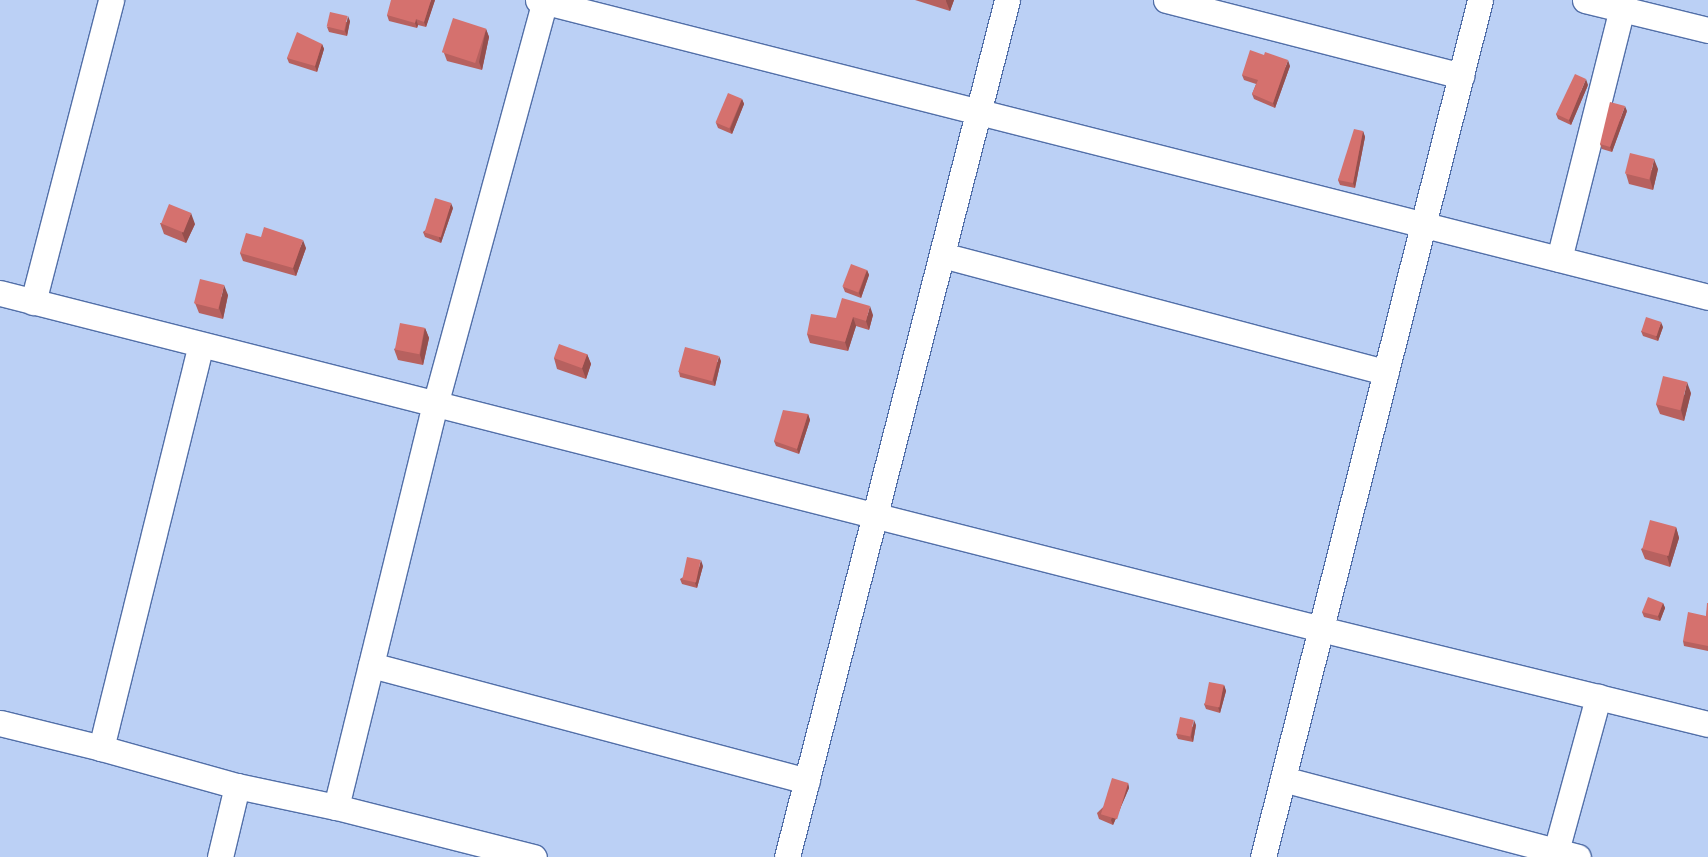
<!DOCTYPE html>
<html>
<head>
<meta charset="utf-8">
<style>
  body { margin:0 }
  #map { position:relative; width:1708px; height:857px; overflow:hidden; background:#bbd0f5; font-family:"Source Serif 4",serif }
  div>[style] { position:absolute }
  .roads { filter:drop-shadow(1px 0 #526fa8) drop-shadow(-1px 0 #526fa8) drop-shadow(0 1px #526fa8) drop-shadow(0 -1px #526fa8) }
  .minor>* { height:25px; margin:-12.5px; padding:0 12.5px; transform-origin:12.5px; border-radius:12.5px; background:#fff }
  .wall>* { inset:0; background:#b7615f }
  .shaded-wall>* { inset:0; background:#954f4d }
  .building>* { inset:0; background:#d5716e; transform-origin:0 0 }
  span { translate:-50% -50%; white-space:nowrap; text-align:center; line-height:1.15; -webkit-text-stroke:4px #bbd0f5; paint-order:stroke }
</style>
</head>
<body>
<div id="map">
  <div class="roads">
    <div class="minor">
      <i style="left:538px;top:0;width:1207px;rotate:14.24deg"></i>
      <i style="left:1166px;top:0;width:305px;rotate:14.4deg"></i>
      <i style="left:1585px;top:0;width:127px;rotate:13.7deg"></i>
      <i style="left:942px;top:255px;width:459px;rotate:14.8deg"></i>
      <i style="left:1559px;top:259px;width:267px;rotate:-75.9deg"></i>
      <i style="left:0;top:293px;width:1363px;rotate:14.27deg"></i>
      <i style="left:1321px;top:629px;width:398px;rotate:13.8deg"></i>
      <i style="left:33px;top:302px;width:312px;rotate:-75.5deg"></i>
      <i style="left:371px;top:665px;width:451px;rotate:14.9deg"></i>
      <i style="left:0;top:723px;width:104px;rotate:13.9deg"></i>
      <i style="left:101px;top:748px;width:141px;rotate:15.6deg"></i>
      <i style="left:237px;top:786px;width:101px;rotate:12deg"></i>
      <i style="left:336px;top:807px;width:204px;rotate:14.2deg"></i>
      <i style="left:101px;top:748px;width:415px;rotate:-76.1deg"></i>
      <i style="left:1283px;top:779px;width:305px;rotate:14.8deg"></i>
      <i style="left:336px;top:807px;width:414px;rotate:-76.2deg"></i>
      <i style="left:435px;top:405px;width:420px;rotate:-74.8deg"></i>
      <i style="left:1556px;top:851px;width:160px;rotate:-74.7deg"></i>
      <i style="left:220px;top:857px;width:73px;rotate:-76.5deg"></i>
      <i style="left:787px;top:857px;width:885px;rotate:-75.6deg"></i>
      <i style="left:1263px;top:857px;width:884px;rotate:-75.79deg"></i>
    </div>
  </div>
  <div class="wall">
    <i style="clip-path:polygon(435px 0,426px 27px,418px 25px,417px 28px,389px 21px,387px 15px)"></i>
    <i style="clip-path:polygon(915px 0,954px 0,950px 11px)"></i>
    <i style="clip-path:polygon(350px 21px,347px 36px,329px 32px,327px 27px)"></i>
    <i style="clip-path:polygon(486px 29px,489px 37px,482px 70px,447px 61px,444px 53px)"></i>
    <i style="clip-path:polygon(322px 44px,324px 49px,317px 72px,289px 63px,287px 58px)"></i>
    <i style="clip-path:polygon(1290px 66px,1275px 108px,1254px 99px,1252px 94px,1256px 84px,1244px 80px,1242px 75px)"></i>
    <i style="clip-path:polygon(1588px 85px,1571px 125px,1558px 119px,1556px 114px)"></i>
    <i style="clip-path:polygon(742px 99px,744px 104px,732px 134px,718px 128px,716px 123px)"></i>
    <i style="clip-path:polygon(1627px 111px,1612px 152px,1602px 149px,1600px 144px)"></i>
    <i style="clip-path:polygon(1363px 131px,1365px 137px,1355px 188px,1340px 185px,1338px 180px)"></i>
    <i style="clip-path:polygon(1658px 169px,1653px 190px,1629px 184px,1626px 174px)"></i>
    <i style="clip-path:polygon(453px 208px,441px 243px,425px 237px,423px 232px)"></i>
    <i style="clip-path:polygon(160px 223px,195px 224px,186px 243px,164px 234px)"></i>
    <i style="clip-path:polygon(261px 237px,306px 248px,296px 276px,243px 261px,240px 253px)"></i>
    <i style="clip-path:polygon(867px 270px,869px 275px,861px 298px,845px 292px,843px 287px)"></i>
    <i style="clip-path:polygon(228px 295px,223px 319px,199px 313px,195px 303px)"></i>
    <i style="clip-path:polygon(873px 315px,869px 330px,856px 326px,848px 351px,810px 343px,807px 334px,836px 318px)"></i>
    <i style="clip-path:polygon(1663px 327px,1658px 341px,1643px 336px,1641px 331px)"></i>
    <i style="clip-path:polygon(425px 328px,429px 338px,423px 365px,398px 360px,394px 349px)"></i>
    <i style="clip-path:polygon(587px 354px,591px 364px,586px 379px,557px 369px,554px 358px)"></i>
    <i style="clip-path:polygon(721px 361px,715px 386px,680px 377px,679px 372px)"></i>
    <i style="clip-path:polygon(1691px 393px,1684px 421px,1660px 414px,1656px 404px)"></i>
    <i style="clip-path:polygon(808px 414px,810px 420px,799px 454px,776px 446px,774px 441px)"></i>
    <i style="clip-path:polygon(1676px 527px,1679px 538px,1670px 567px,1645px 559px,1641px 549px)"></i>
    <i style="clip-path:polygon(703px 566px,697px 588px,682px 584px,680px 579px)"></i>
    <i style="clip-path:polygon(1663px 603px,1665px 608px,1660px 621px,1644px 617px,1642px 612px)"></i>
    <i style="clip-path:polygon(1708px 603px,1708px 651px,1684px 646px,1683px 641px,1706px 616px)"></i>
    <i style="clip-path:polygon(1224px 685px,1226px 691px,1220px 713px,1206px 709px,1204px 704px)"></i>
    <i style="clip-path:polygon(1196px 725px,1193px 742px,1178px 739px,1176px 734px)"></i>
    <i style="clip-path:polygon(1128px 783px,1129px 788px,1113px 825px,1099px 819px,1097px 813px)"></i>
  </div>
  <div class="shaded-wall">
    <i style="clip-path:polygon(431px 0,435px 0,426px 27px,424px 22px)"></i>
    <i style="clip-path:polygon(946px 0,954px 0,950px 11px,946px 1px)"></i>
    <i style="clip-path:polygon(348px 16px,350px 21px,347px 36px,345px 31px)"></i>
    <i style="clip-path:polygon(416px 19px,418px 25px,417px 28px,415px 23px)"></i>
    <i style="clip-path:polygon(486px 29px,489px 37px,482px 70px,479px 62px)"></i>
    <i style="clip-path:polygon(322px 44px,324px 49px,317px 72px,315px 66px)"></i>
    <i style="clip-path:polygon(1288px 60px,1290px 66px,1275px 108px,1273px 103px)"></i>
    <i style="clip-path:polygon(1586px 79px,1588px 85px,1571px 125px,1569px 120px)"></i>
    <i style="clip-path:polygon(742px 99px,744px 104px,732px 134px,730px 129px)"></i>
    <i style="clip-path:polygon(1625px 106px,1627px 111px,1612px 152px,1610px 147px)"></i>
    <i style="clip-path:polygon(1363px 131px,1365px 137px,1355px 188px,1353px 183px)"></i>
    <i style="clip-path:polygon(1654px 159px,1658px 169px,1653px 190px,1650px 179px)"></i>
    <i style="clip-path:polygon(451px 203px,453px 208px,441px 243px,439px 238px)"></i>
    <i style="clip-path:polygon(191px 213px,195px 224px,186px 243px,182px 233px)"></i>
    <i style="clip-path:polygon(303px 240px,306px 248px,296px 276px,293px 268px)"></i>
    <i style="clip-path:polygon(867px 270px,869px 275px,861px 298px,859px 293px)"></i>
    <i style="clip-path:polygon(224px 285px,228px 295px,223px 319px,219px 308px)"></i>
    <i style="clip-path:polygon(870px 306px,873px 315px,869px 330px,866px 321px)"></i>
    <i style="clip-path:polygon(853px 317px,856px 326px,848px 351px,845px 342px)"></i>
    <i style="clip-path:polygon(1661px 322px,1663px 327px,1658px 341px,1656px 336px)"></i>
    <i style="clip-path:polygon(425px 328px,429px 338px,423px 365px,420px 355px)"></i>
    <i style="clip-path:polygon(587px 354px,591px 364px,586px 379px,582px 368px)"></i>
    <i style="clip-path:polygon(719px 356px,721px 361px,715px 386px,713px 380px)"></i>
    <i style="clip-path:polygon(1687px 382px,1691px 393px,1684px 421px,1681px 410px)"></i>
    <i style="clip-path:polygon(808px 414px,810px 420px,799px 454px,797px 449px)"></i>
    <i style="clip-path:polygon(1676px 527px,1679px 538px,1670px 567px,1667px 556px)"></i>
    <i style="clip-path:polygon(701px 560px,703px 566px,697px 588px,695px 583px)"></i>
    <i style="clip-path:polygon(1663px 603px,1665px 608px,1660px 621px,1658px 616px)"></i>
    <i style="clip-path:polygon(1224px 685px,1226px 691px,1220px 713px,1218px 707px)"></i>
    <i style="clip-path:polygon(1194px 720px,1196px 725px,1193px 742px,1191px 737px)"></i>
    <i style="clip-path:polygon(1128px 783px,1129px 788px,1113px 825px,1111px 820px)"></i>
  </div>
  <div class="building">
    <i style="clip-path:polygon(391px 0,431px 0,424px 22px,416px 19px,415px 23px,387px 15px)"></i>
    <i style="left:330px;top:12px;width:18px;height:15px;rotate:13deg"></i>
    <i style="left:453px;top:18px;width:35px;height:36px;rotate:18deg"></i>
    <i style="clip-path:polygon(297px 32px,322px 44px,315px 66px,287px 58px)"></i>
    <i style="clip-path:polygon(1250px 50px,1264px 55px,1265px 52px,1288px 60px,1273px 103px,1252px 94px,1258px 80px,1242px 75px)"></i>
    <i style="clip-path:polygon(1575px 74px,1586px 79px,1569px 120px,1556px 114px)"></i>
    <i style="left:728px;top:93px;width:15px;height:32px;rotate:23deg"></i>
    <i style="clip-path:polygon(1610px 102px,1625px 106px,1610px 147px,1600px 144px)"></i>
    <i style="clip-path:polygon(1354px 129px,1363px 131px,1353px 183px,1338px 180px)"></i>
    <i style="left:1630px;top:153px;width:25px;height:21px;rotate:14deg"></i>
    <i style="left:435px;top:198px;width:17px;height:36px;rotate:17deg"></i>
    <i style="left:169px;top:204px;width:24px;height:21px;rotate:22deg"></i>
    <i style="clip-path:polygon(264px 227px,303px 240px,293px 268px,240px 253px,246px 233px,261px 237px)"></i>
    <i style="left:851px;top:264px;width:17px;height:24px;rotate:21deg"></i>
    <i style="left:200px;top:279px;width:25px;height:25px;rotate:14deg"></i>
    <i style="clip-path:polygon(842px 298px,870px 306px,866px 321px,853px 317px,845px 342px,807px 334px,811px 314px,836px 318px)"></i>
    <i style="left:1646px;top:317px;width:16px;height:15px;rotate:18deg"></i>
    <i style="left:400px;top:323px;width:25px;height:27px;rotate:11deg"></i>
    <i style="left:559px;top:344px;width:30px;height:15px;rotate:20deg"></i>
    <i style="left:685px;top:347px;width:35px;height:26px;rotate:15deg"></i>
    <i style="left:1663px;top:376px;width:25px;height:29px;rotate:14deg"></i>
    <i style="clip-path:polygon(783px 410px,808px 414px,797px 449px,774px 441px)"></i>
    <i style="left:1650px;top:520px;width:27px;height:30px;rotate:15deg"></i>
    <i style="left:687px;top:557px;width:14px;height:23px;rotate:12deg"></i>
    <i style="clip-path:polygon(1648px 597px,1663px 603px,1658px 616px,1642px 612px)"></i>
    <i style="clip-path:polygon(1707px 603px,1708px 603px,1708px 646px,1683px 641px,1688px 612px,1706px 616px)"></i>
    <i style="left:1209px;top:682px;width:15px;height:23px;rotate:11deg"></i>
    <i style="left:1180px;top:717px;width:14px;height:17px;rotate:12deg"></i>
    <i style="left:1112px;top:778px;width:17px;height:38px;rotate:17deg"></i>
  </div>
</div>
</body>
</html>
